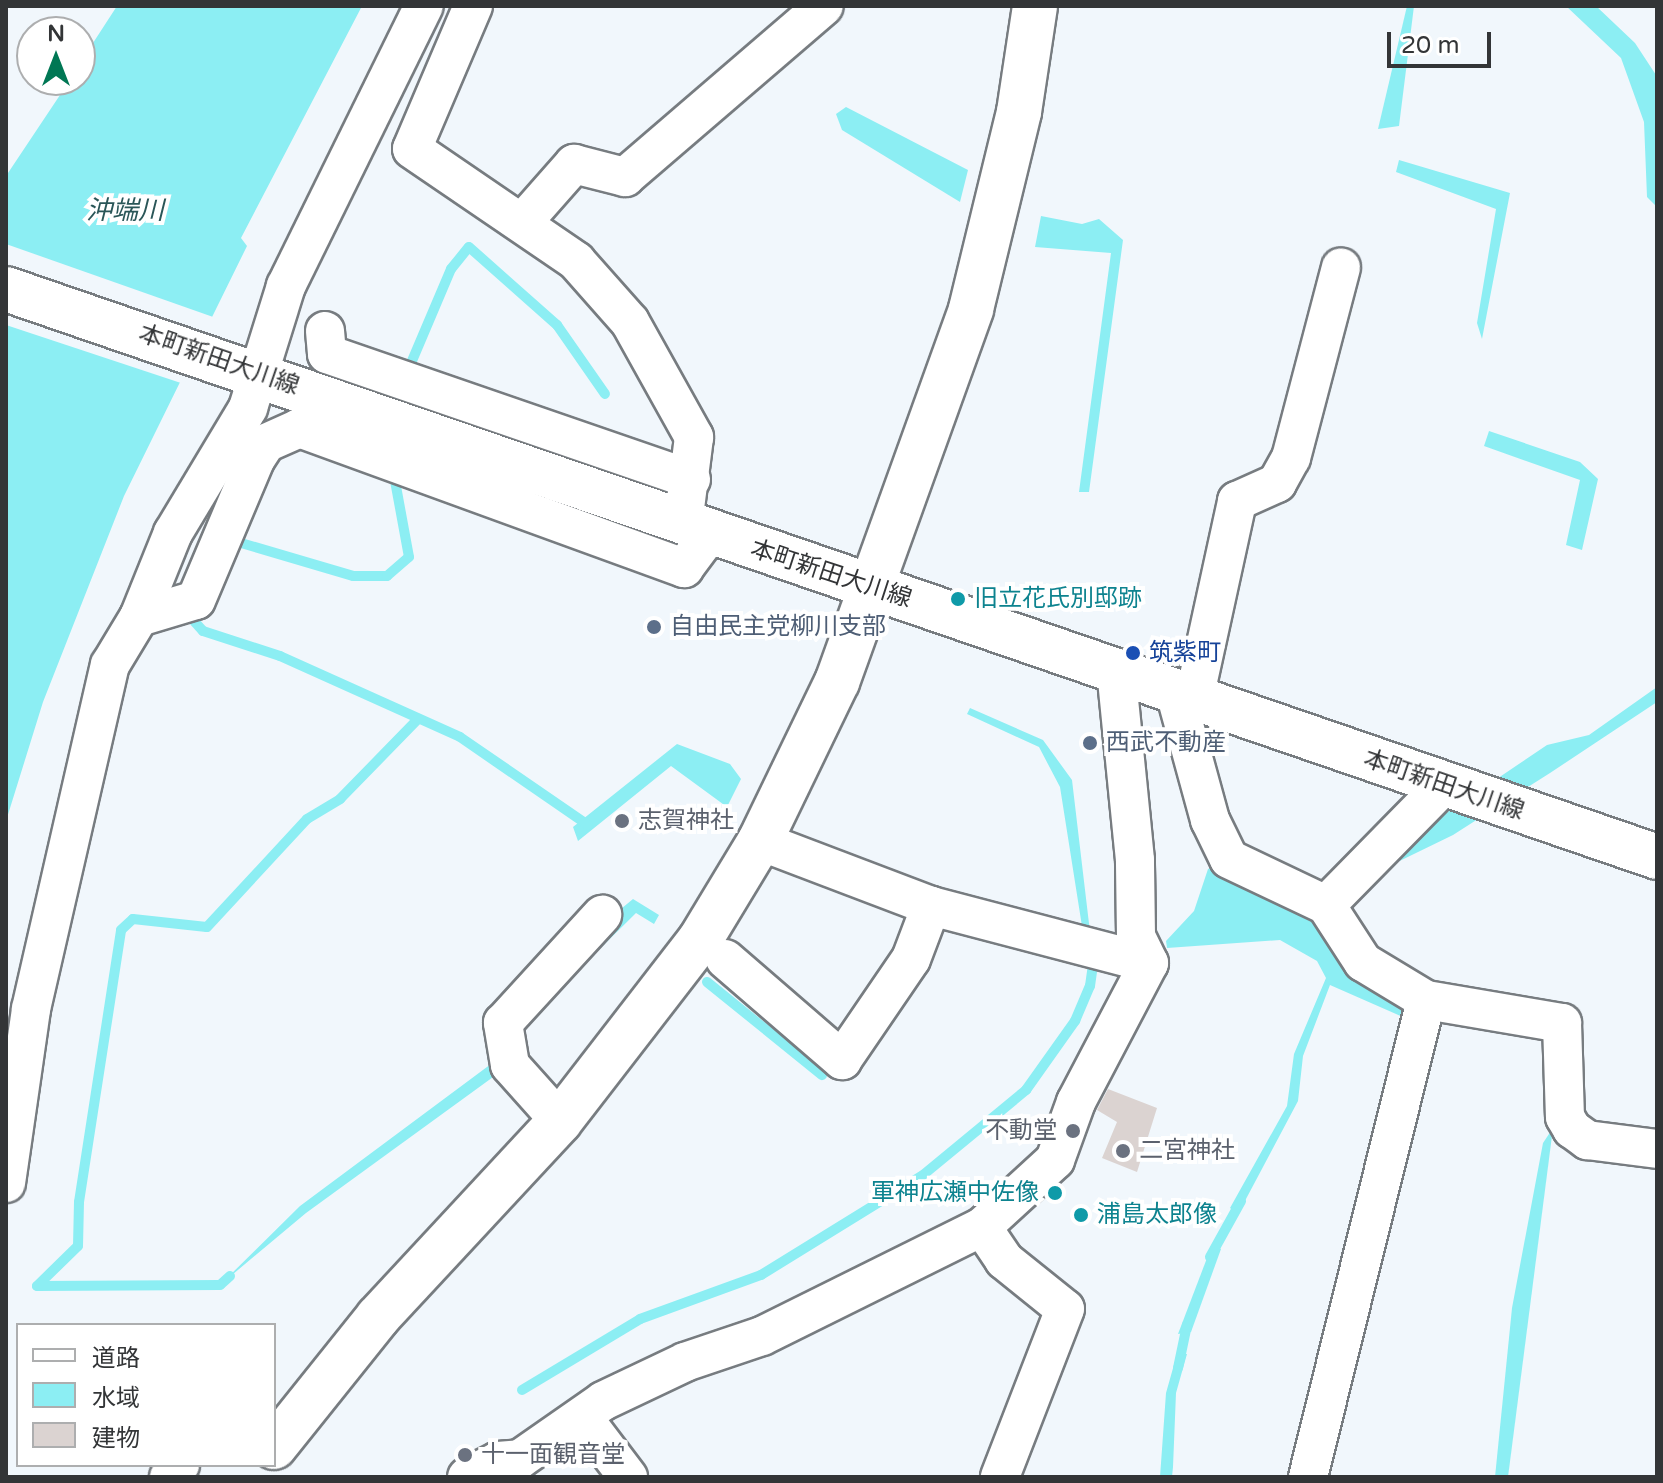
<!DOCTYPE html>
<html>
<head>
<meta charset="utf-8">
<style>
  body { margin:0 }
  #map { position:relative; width:1663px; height:1483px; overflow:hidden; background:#f1f7fc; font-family:"Varela Round","Noto Sans JP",sans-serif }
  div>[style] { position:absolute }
  .water>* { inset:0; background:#8ceef3 }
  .pier>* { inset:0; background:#f1f7fc }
  .stream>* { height:10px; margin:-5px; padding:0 5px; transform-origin:5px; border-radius:5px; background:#8ceef3 }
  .building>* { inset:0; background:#dbd3d1 }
  .roads { filter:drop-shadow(2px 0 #777c80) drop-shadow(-2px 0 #777c80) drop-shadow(0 2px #777c80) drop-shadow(0 -2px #777c80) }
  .street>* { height:38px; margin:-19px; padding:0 19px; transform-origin:19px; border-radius:19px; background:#fff }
  .secondary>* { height:44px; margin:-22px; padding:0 22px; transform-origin:22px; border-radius:22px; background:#fff }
  .dots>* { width:22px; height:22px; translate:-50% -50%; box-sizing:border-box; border:4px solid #fff; border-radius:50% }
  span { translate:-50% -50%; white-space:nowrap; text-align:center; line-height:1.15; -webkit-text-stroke:8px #fff; paint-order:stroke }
  .street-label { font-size:24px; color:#333537 }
  .culture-label { font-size:24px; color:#0d838f }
  .left { translate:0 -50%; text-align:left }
  .right { translate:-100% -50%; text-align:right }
  .service-label { font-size:24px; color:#4e5e75 }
  .transit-label { font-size:24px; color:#164399 }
  .worship-label { font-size:24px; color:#5b616d }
  .water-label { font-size:26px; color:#2a5658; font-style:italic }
  .frame { position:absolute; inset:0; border:8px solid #333537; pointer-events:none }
  .legend { position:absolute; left:16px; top:1323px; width:260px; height:144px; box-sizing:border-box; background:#fff; border:2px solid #adaeaf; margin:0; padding:10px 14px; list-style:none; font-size:24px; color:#333537 }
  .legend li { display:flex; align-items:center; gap:16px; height:40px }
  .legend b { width:40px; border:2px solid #adaeaf }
  .north { position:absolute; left:16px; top:16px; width:80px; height:80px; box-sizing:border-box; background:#fff; border:2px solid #adaeaf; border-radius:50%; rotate:0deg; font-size:22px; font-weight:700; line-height:32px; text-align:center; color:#333537 }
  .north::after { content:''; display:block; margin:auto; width:28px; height:36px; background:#007754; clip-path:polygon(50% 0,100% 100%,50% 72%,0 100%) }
  .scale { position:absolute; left:1387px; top:32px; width:104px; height:36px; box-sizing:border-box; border:4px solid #333537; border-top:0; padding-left:10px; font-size:24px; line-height:28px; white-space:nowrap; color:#333537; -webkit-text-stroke:6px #fff; paint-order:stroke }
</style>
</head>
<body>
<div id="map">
  <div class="water">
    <i style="clip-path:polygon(117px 6px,362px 6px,241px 238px,247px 246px,124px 496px,43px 702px,6px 821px,6px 176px,70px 80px,80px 80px,80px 63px)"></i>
    <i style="clip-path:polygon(1407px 6px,1414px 6px,1399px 126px,1378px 129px)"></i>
    <i style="clip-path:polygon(1566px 6px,1596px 6px,1635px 43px,1656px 75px,1657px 207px,1647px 197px,1644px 122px,1621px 58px)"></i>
    <i style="clip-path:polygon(846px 107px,968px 170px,960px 202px,842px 130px,836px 114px)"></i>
    <i style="clip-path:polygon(1399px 160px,1510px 193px,1482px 339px,1477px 323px,1496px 209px,1396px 172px)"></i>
    <i style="clip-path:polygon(1041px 216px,1082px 224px,1099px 219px,1123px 240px,1089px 492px,1079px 492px,1111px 253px,1035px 247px)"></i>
    <i style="clip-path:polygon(1489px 431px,1580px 462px,1598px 479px,1582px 550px,1566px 545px,1580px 480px,1484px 446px)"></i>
    <i style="clip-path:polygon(1657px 687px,1657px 702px,1550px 773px,1453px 835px,1379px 871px,1433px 822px,1547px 745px,1589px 735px)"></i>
    <i style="clip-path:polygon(970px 708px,1043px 740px,1072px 780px,1090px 932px,1084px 939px,1060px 787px,1039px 747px,967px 714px)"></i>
    <i style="clip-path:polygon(677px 744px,730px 764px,741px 779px,727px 807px,671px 766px,578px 841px,573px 827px)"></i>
    <i style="clip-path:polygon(1221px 863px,1312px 907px,1409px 1002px,1412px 1021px,1330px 985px,1303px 1056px,1298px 1101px,1238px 1214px,1230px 1208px,1287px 1106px,1294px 1054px,1326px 978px,1317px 961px,1280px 940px,1167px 948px,1166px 941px,1194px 911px,1208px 869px)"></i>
    <i style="clip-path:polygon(633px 899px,659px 915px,654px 924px,636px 913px,538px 1010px,610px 918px)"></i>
    <i style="clip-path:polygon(491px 1064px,500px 1072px,306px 1213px,220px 1285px,300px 1206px)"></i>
    <i style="clip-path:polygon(1553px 1128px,1508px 1477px,1495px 1477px,1512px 1308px,1543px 1143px)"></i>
    <i style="clip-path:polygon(1212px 1245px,1221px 1249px,1191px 1332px,1178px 1334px)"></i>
    <i style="clip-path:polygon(1177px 1354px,1187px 1354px,1176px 1393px,1173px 1467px,1172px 1477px,1160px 1477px,1166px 1393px)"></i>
  </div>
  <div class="pier">
    <i style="clip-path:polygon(6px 244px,216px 318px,184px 384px,6px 325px)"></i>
  </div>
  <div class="stream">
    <i style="left:406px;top:375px;width:115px;rotate:-67deg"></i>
    <i style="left:451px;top:269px;width:28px;rotate:-51deg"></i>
    <i style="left:469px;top:247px;width:118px;rotate:41.6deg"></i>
    <i style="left:557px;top:325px;width:84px;rotate:55.2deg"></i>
    <i style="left:231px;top:540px;width:127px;rotate:16.4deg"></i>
    <i style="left:353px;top:576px;width:34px"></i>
    <i style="left:387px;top:576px;width:29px;rotate:-41deg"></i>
    <i style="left:409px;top:557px;width:77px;rotate:-100.4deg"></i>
    <i style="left:185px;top:611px;width:27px;rotate:48deg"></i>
    <i style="left:203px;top:631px;width:81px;rotate:18deg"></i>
    <i style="left:280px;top:656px;width:197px;rotate:24.2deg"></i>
    <i style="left:460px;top:737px;width:155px;rotate:34.5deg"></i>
    <i style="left:707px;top:982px;width:148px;rotate:39deg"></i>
    <i style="left:1210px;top:1257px;width:64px;rotate:-61deg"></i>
    <i style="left:230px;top:1276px;width:13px;rotate:138deg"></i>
    <i style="left:220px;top:1285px;width:183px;rotate:179.7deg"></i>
    <i style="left:37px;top:1286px;width:57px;rotate:-44.3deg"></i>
    <i style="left:78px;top:1246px;width:44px;rotate:-88.7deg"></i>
    <i style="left:79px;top:1202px;width:275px;rotate:-81.2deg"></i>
    <i style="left:121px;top:930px;width:16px;rotate:-43deg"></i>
    <i style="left:133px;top:919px;width:74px;rotate:6.2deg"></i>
    <i style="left:207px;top:927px;width:147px;rotate:-47.2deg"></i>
    <i style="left:307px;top:819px;width:39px;rotate:-31deg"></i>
    <i style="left:340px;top:799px;width:112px;rotate:-45.7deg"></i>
    <i style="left:1178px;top:1368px;width:44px;rotate:-78.2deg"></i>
    <i style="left:522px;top:1390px;width:138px;rotate:-31deg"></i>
    <i style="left:640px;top:1319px;width:129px;rotate:-20deg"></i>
    <i style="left:761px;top:1275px;width:190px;rotate:-31.7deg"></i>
    <i style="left:923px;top:1175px;width:134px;rotate:-39.5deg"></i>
    <i style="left:1026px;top:1090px;width:85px;rotate:-54.6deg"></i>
    <i style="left:1075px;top:1021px;width:38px;rotate:-67deg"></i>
    <i style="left:1090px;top:986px;width:29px;rotate:-82deg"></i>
  </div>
  <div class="building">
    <i style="clip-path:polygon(1108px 1089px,1157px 1108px,1137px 1172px,1102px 1158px,1117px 1122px,1097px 1110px)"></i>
  </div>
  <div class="roads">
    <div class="street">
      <i style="left:473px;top:6px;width:155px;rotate:113.1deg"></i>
      <i style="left:412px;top:149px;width:199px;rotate:34.3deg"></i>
      <i style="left:576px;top:261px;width:81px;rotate:48.5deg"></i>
      <i style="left:630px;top:322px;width:132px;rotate:60.9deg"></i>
      <i style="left:694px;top:437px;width:88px;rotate:97.2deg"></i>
      <i style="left:522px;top:223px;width:79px;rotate:-48.6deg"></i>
      <i style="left:574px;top:164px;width:53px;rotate:14.3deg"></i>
      <i style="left:625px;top:177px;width:262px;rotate:-40.7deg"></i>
      <i style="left:325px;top:331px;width:23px;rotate:85deg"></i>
      <i style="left:327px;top:354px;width:385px;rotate:19deg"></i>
      <i style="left:139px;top:617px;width:59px;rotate:-16.6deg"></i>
      <i style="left:196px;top:600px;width:152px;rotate:-67.1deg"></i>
      <i style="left:255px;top:460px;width:20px;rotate:-57deg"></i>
      <i style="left:266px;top:443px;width:36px;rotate:-24deg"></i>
      <i style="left:299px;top:428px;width:410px;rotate:20deg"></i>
      <i style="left:684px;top:568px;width:44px;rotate:-53.4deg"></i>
      <i style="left:1175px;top:692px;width:133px;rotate:74.7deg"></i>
      <i style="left:1210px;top:820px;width:43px;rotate:64deg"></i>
      <i style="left:1229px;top:859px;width:107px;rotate:25.4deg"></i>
      <i style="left:1326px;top:905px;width:68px;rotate:57deg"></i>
      <i style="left:1363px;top:962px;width:74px;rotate:31.1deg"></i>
      <i style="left:1426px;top:1000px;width:138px;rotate:9.6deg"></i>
      <i style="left:1562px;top:1023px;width:94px;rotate:88.2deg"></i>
      <i style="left:1565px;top:1117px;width:14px;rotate:60deg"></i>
      <i style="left:1572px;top:1129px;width:19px;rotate:36deg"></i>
      <i style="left:1587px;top:1140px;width:71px;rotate:7.3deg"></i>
      <i style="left:1194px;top:699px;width:203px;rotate:-77.7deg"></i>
      <i style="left:1237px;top:501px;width:44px;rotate:-24.2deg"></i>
      <i style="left:1277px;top:483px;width:29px;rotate:-61deg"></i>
      <i style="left:1291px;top:458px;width:197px;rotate:-75.3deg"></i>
      <i style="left:760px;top:841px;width:183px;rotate:20.8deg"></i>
      <i style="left:931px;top:906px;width:225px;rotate:14.7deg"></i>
      <i style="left:1326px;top:905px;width:168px;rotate:-45.5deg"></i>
      <i style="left:725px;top:959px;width:155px;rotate:40.8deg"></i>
      <i style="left:842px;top:1060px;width:122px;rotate:-55.7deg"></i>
      <i style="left:911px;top:959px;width:57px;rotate:-69.3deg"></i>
      <i style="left:560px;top:1121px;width:75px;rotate:-131.8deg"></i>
      <i style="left:510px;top:1065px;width:43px;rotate:-99.5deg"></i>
      <i style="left:503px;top:1023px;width:147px;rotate:-47.5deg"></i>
      <i style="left:6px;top:1183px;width:176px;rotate:-81.8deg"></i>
      <i style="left:31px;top:1009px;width:353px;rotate:-77.1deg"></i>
      <i style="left:110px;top:665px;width:56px;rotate:-58.9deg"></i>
      <i style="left:139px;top:617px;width:91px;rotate:-68deg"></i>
      <i style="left:173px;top:533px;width:146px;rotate:-59deg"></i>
      <i style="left:248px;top:408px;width:128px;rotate:-72.7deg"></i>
      <i style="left:286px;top:286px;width:312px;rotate:-63.8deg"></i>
      <i style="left:982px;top:1227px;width:40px;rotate:56deg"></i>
      <i style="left:1004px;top:1260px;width:78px;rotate:38.8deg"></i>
      <i style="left:1065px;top:1309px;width:180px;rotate:111.2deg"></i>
      <i style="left:584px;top:1419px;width:73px;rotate:52.8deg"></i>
      <i style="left:169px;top:1477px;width:16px;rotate:-47deg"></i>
      <i style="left:467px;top:1477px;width:35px;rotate:-27deg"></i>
      <i style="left:498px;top:1461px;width:22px;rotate:-5deg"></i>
      <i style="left:520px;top:1459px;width:101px;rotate:-34.9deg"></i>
      <i style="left:603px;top:1401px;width:91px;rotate:-25.4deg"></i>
      <i style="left:685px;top:1362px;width:81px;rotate:-18.7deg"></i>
      <i style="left:762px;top:1336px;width:246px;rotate:-26.4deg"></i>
      <i style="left:982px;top:1227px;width:99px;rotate:-42.5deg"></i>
      <i style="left:1055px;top:1160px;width:62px;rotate:-70.1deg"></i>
      <i style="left:1076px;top:1102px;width:157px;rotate:-62.3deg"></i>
      <i style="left:1149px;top:963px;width:30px;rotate:-116deg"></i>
      <i style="left:1136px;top:936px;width:76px;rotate:-90.8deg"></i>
      <i style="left:1135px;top:860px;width:190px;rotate:-95.7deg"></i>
      <i style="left:1308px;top:1477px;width:491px;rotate:-76.1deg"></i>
    </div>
    <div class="secondary">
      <i style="left:6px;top:289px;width:1746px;rotate:18.98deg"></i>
      <i style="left:274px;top:1447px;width:166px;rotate:-51.3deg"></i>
      <i style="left:378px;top:1317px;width:267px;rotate:-47.1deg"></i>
      <i style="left:560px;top:1121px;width:229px;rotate:-52.3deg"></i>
      <i style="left:700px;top:940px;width:116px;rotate:-58.8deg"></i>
      <i style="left:760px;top:841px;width:177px;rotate:-64.2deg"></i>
      <i style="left:837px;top:682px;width:396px;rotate:-70.2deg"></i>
      <i style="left:971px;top:309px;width:203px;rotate:-76.3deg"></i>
      <i style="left:1019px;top:112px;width:107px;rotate:-81.4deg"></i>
    </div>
  </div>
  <div class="dots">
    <i style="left:958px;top:599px;background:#0f9aa8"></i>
    <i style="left:654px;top:627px;background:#5c6f8a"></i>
    <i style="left:1133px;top:653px;background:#1a4fb4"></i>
    <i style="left:1090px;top:743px;background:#5c6f8a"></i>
    <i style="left:622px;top:821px;background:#6b7280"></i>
    <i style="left:1073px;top:1131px;background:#6b7280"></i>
    <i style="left:1123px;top:1151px;background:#6b7280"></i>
    <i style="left:1055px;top:1193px;background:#0f9aa8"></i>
    <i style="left:1081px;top:1215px;background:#0f9aa8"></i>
    <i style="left:465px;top:1455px;background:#6b7280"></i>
  </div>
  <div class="street-label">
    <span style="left:219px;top:360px;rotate:19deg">本町新田大川線</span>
    <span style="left:831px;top:574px;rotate:18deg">本町新田大川線</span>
    <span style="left:1444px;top:785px;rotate:19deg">本町新田大川線</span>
  </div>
  <div class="culture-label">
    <span class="left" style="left:974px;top:599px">旧立花氏別邸跡</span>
    <span class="right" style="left:1039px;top:1193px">軍神広瀬中佐像</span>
    <span class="left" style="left:1097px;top:1215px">浦島太郎像</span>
  </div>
  <div class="service-label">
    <span class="left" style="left:670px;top:627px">自由民主党柳川支部</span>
    <span class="left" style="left:1106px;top:743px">西武不動産</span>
  </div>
  <div class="transit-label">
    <span class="left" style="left:1149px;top:653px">筑紫町</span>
  </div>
  <div class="worship-label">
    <span class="left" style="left:638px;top:821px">志賀神社</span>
    <span class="right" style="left:1057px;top:1131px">不動堂</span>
    <span class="left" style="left:1139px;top:1151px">二宮神社</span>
    <span class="left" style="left:481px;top:1455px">十一面観音堂</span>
  </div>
  <div class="water-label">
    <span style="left:125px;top:211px">沖端川</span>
  </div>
  <div class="frame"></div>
  <ul class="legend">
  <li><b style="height:10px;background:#fff"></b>道路</li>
  <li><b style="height:22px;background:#8ceef3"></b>水域</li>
  <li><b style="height:22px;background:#dbd3d1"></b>建物</li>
  </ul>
  <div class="north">N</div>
  <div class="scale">20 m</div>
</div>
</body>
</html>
